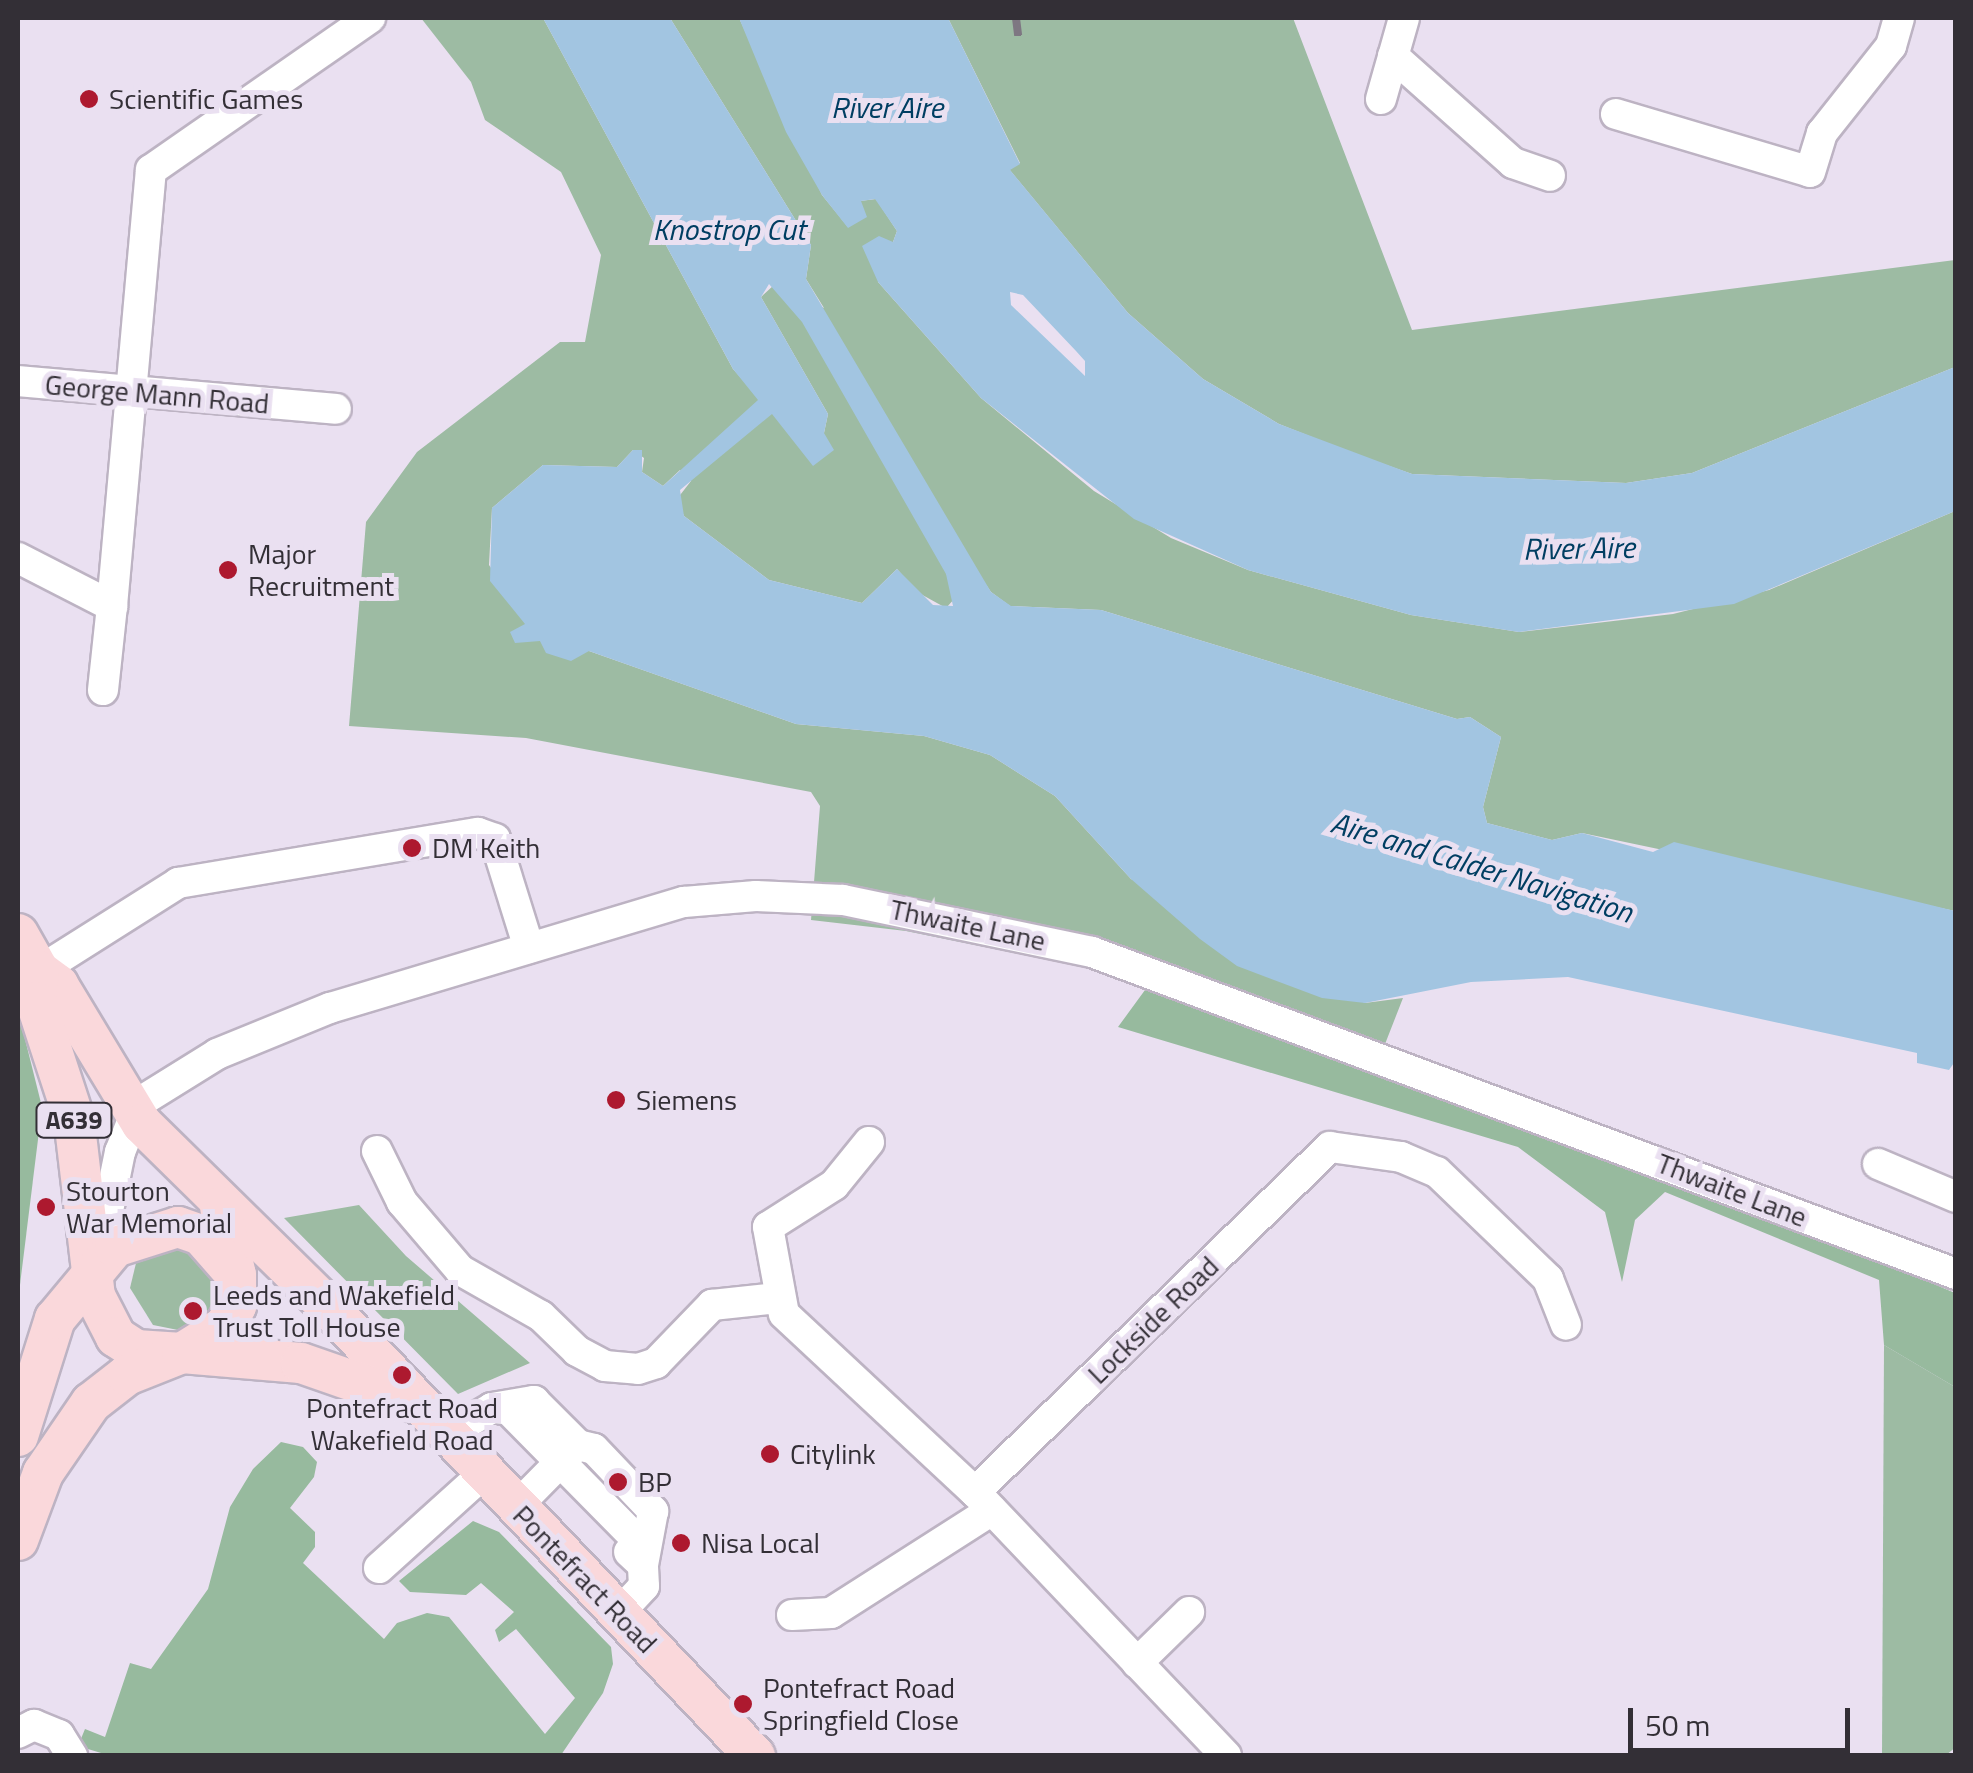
<!DOCTYPE html>
<html>
<head>
<meta charset="utf-8">
<style>
  body { margin:0 }
  #map { position:relative; width:1973px; height:1773px; overflow:hidden; background:#eae0f1; font-family:"Titillium Web",sans-serif }
  div>[style] { position:absolute }
  .green>* { inset:0; background:#9dbba3 }
  .forest>* { inset:0; background:#97ba9e }
  .water>* { inset:0; background:#a2c5e1 }
  .roads { filter:drop-shadow(2px 0 #bdb3c3) drop-shadow(-2px 0 #bdb3c3) drop-shadow(0 2px #bdb3c3) drop-shadow(0 -2px #bdb3c3) }
  .minor>* { height:30px; margin:-15px; padding:0 15px; transform-origin:15px; border-radius:15px; background:#fff }
  .major>* { height:40px; margin:-20px; padding:0 20px; transform-origin:20px; border-radius:20px; background:#fad8db }
  .rail>* { height:8px; margin-top:-4px; transform-origin:0; background:repeating-linear-gradient(90deg,#7e7782 0 18px,transparent 0 36px) }
  .dots>* { width:28px; height:28px; translate:-50% -50%; box-sizing:border-box; border:5px solid #eae0f1; border-radius:50% }
  span { translate:-50% -50%; white-space:nowrap; text-align:center; line-height:1.15; -webkit-text-stroke:10px #eae0f1; paint-order:stroke }
  .shield-label span { padding:2px 8px; background:#eae0f1; border:2px solid; border-radius:8px; -webkit-text-stroke-width:0 }
  .shield-label { font-size:25px; color:#332f36; font-weight:700 }
  .poi-label { font-size:28px; color:#332f36 }
  .left { translate:0 -50%; text-align:left }
  .street-label { font-size:28px; color:#332f36 }
  .water-label { font-size:30px; color:#003e62; font-style:italic }
  .frame { position:absolute; inset:0; border:20px solid #332f36; pointer-events:none }
  .scale { position:absolute; left:1628px; top:1708px; width:222px; height:45px; box-sizing:border-box; border:5px solid #332f36; border-top:0; padding-left:12px; font-size:30px; line-height:35px; white-space:nowrap; color:#332f36; -webkit-text-stroke:8px #eae0f1; paint-order:stroke }
</style>
</head>
<body>
<div id="map">
  <div class="green">
    <i style="clip-path:polygon(421px 18px,543px 18px,733px 369px,783px 425px,824px 433px,828px 414px,761px 297px,774px 285px,824px 308px,806px 279px,811px 245px,670px 18px,739px 18px,822px 195px,848px 227px,860px 201px,876px 199px,897px 231px,893px 242px,883px 242px,878px 282px,981px 398px,1094px 491px,1171px 538px,1248px 570px,1411px 615px,1519px 632px,1673px 614px,1769px 590px,1955px 511px,1955px 911px,1582px 833px,1552px 840px,1487px 823px,1483px 807px,1501px 737px,1470px 717px,1457px 719px,1101px 610px,1010px 606px,991px 592px,970px 561px,946px 573px,956px 597px,946px 608px,917px 592px,897px 569px,862px 603px,769px 580px,684px 516px,677px 499px,691px 481px,680px 470px,663px 486px,642px 472px,644px 458px,633px 450px,617px 467px,543px 465px,492px 508px,489px 565px,540px 641px,589px 651px,796px 724px,924px 736px,990px 755px,1055px 796px,1131px 879px,1365px 1003px,1403px 998px,1378px 1062px,1094px 969px,906px 931px,811px 920px,820px 806px,811px 792px,526px 738px,349px 726px,366px 522px,417px 452px,560px 342px,585px 342px,601px 255px,561px 172px,485px 120px,471px 82px)"></i>
    <i style="clip-path:polygon(948px 18px,1293px 18px,1412px 330px,1955px 260px,1955px 367px,1692px 473px,1626px 483px,1412px 474px,1352px 453px,1279px 424px,1203px 379px,1128px 313px,1009px 169px,1020px 163px)"></i>
    <i style="clip-path:polygon(359px 1205px,406px 1256px,530px 1363px,458px 1394px,284px 1218px)"></i>
    <i style="clip-path:polygon(177px 1237px,224px 1290px,211px 1317px,183px 1331px,153px 1325px,130px 1288px,137px 1259px)"></i>
    <i style="clip-path:polygon(1884px 1345px,1955px 1387px,1956px 1747px,1946px 1755px,1882px 1756px)"></i>
  </div>
  <div class="forest">
    <i style="clip-path:polygon(1145px 990px,1599px 1143px,1955px 1293px,1955px 1387px,1884px 1345px,1879px 1280px,1665px 1192px,1635px 1220px,1622px 1282px,1605px 1212px,1518px 1147px,1118px 1027px)"></i>
    <i style="clip-path:polygon(18px 1011px,42px 1107px,18px 1301px)"></i>
    <i style="clip-path:polygon(281px 1442px,303px 1447px,317px 1462px,314px 1477px,290px 1508px,315px 1532px,315px 1547px,303px 1563px,384px 1639px,397px 1623px,427px 1613px,449px 1617px,545px 1734px,575px 1698px,516px 1629px,499px 1642px,495px 1630px,514px 1612px,481px 1583px,466px 1595px,410px 1592px,399px 1581px,473px 1521px,499px 1532px,611px 1647px,613px 1664px,603px 1693px,561px 1755px,111px 1756px,78px 1746px,85px 1729px,105px 1737px,130px 1663px,151px 1669px,208px 1589px,230px 1507px,253px 1469px)"></i>
  </div>
  <div class="water">
    <i style="clip-path:polygon(evenodd,543px 18px,670px 18px,811px 245px,806px 279px,991px 592px,1011px 606px,1101px 610px,1457px 719px,1470px 717px,1501px 737px,1483px 807px,1487px 823px,1552px 840px,1582px 833px,1653px 852px,1674px 842px,1955px 911px,1956px 1060px,1949px 1070px,1917px 1063px,1917px 1053px,1568px 977px,1471px 982px,1365px 1003px,1322px 998px,1237px 966px,1200px 939px,1131px 879px,1055px 796px,990px 755px,924px 736px,796px 724px,589px 651px,571px 661px,546px 653px,540px 641px,515px 643px,510px 632px,525px 624px,490px 581px,492px 508px,543px 465px,617px 467px,633px 450px,642px 450px,642px 472px,663px 486px,758px 400px,733px 369px,543px 18px,769px 284px,802px 322px,946px 574px,953px 606px,933px 605px,897px 569px,862px 603px,769px 580px,684px 516px,680px 490px,772px 414px,813px 466px,834px 450px,824px 433px,828px 414px,761px 297px,769px 284px)"></i>
    <i style="clip-path:polygon(evenodd,739px 18px,948px 18px,1020px 164px,1010px 170px,1128px 313px,1203px 379px,1279px 424px,1412px 474px,1626px 483px,1692px 473px,1955px 367px,1955px 511px,1734px 604px,1519px 632px,1411px 615px,1248px 570px,1134px 519px,981px 398px,878px 282px,862px 246px,879px 236px,893px 242px,897px 231px,875px 199px,861px 201px,867px 217px,848px 228px,822px 195px,786px 132px,739px 18px,1010px 292px,1023px 295px,1076px 351px,1085px 361px,1085px 376px,1011px 305px,1010px 292px)"></i>
  </div>
  <div class="roads">
    <div class="minor">
      <i style="left:1393px;top:56px;width:161px;rotate:41.7deg"></i>
      <i style="left:1513px;top:163px;width:39px;rotate:19deg"></i>
      <i style="left:1381px;top:99px;width:84px;rotate:-74.1deg"></i>
      <i style="left:1616px;top:114px;width:202px;rotate:16.6deg"></i>
      <i style="left:1810px;top:172px;width:41px;rotate:-72.9deg"></i>
      <i style="left:1822px;top:133px;width:111px;rotate:-51.6deg"></i>
      <i style="left:1891px;top:46px;width:29px;rotate:-74deg"></i>
      <i style="left:18px;top:381px;width:319px;rotate:5deg"></i>
      <i style="left:18px;top:558px;width:106px;rotate:27.1deg"></i>
      <i style="left:112px;top:606px;width:438px;rotate:-84.9deg"></i>
      <i style="left:151px;top:170px;width:267px;rotate:-34.8deg"></i>
      <i style="left:103px;top:690px;width:84px;rotate:-83.9deg"></i>
      <i style="left:39px;top:971px;width:165px;rotate:-32.3deg"></i>
      <i style="left:178px;top:883px;width:304px;rotate:-9.5deg"></i>
      <i style="left:478px;top:833px;width:18px;rotate:19deg"></i>
      <i style="left:495px;top:839px;width:114px;rotate:72.7deg"></i>
      <i style="left:869px;top:1142px;width:55px;rotate:129.1deg"></i>
      <i style="left:834px;top:1185px;width:78px;rotate:147.5deg"></i>
      <i style="left:768px;top:1227px;width:88px;rotate:79.6deg"></i>
      <i style="left:784px;top:1314px;width:261px;rotate:43deg"></i>
      <i style="left:975px;top:1492px;width:364px;rotate:46.4deg"></i>
      <i style="left:377px;top:1151px;width:57px;rotate:63.9deg"></i>
      <i style="left:402px;top:1202px;width:89px;rotate:49.5deg"></i>
      <i style="left:460px;top:1270px;width:93px;rotate:29.6deg"></i>
      <i style="left:541px;top:1316px;width:50px;rotate:44.2deg"></i>
      <i style="left:577px;top:1351px;width:32px;rotate:28deg"></i>
      <i style="left:605px;top:1366px;width:33px;rotate:5deg"></i>
      <i style="left:638px;top:1369px;width:19px;rotate:-18deg"></i>
      <i style="left:656px;top:1363px;width:81px;rotate:-46deg"></i>
      <i style="left:712px;top:1305px;width:66px;rotate:-6.1deg"></i>
      <i style="left:1878px;top:1164px;width:85px;rotate:22.9deg"></i>
      <i style="left:100px;top:1250px;width:100px;rotate:-78.5deg"></i>
      <i style="left:120px;top:1152px;width:54px;rotate:-68.2deg"></i>
      <i style="left:140px;top:1102px;width:91px;rotate:-31.9deg"></i>
      <i style="left:217px;top:1054px;width:122px;rotate:-22.2deg"></i>
      <i style="left:330px;top:1008px;width:370px;rotate:-16.7deg"></i>
      <i style="left:684px;top:902px;width:72px;rotate:-4.8deg"></i>
      <i style="left:756px;top:896px;width:87px;rotate:2.6deg"></i>
      <i style="left:843px;top:900px;width:254px;rotate:11.8deg"></i>
      <i style="left:1092px;top:952px;width:922px;rotate:20.44deg"></i>
      <i style="left:492px;top:1408px;width:43px;rotate:-9.5deg"></i>
      <i style="left:534px;top:1401px;width:62px;rotate:45deg"></i>
      <i style="left:578px;top:1445px;width:16px;rotate:14deg"></i>
      <i style="left:594px;top:1449px;width:86px;rotate:46.4deg"></i>
      <i style="left:653px;top:1511px;width:55px;rotate:100.5deg"></i>
      <i style="left:446px;top:1435px;width:53px;rotate:-30.4deg"></i>
      <i style="left:492px;top:1408px;width:16px;rotate:4deg"></i>
      <i style="left:508px;top:1409px;width:192px;rotate:45.4deg"></i>
      <i style="left:975px;top:1492px;width:495px;rotate:-44.2deg"></i>
      <i style="left:1330px;top:1147px;width:72px;rotate:8deg"></i>
      <i style="left:1401px;top:1157px;width:39px;rotate:23deg"></i>
      <i style="left:1437px;top:1172px;width:154px;rotate:43.9deg"></i>
      <i style="left:1548px;top:1279px;width:49px;rotate:68.6deg"></i>
      <i style="left:516px;top:1507px;width:80px;rotate:-45.5deg"></i>
      <i style="left:379px;top:1568px;width:142px;rotate:-42.1deg"></i>
      <i style="left:618px;top:1614px;width:38px;rotate:-47deg"></i>
      <i style="left:644px;top:1586px;width:21px;rotate:-93deg"></i>
      <i style="left:643px;top:1565px;width:19px;rotate:-137deg"></i>
      <i style="left:792px;top:1615px;width:39px;rotate:-3deg"></i>
      <i style="left:831px;top:1613px;width:191px;rotate:-32.6deg"></i>
      <i style="left:1137px;top:1663px;width:73px;rotate:-44.4deg"></i>
      <i style="left:18px;top:1733px;width:18px;rotate:-27deg"></i>
      <i style="left:34px;top:1725px;width:27px;rotate:22deg"></i>
      <i style="left:59px;top:1735px;width:25px;rotate:58deg"></i>
    </div>
    <div class="major">
      <i style="left:18px;top:934px;width:43px;rotate:60.4deg"></i>
      <i style="left:39px;top:971px;width:24px;rotate:36deg"></i>
      <i style="left:58px;top:985px;width:162px;rotate:58.9deg"></i>
      <i style="left:142px;top:1124px;width:260px;rotate:44.5deg"></i>
      <i style="left:327px;top:1306px;width:621px;rotate:46.44deg"></i>
      <i style="left:39px;top:971px;width:31px;rotate:96deg"></i>
      <i style="left:36px;top:1002px;width:122px;rotate:71.9deg"></i>
      <i style="left:74px;top:1118px;width:179px;rotate:83.3deg"></i>
      <i style="left:95px;top:1296px;width:46px;rotate:62.9deg"></i>
      <i style="left:116px;top:1337px;width:24px;rotate:33deg"></i>
      <i style="left:136px;top:1350px;width:46px;rotate:3.7deg"></i>
      <i style="left:182px;top:1353px;width:51px;rotate:-32.1deg"></i>
      <i style="left:225px;top:1326px;width:23px;rotate:-61deg"></i>
      <i style="left:236px;top:1306px;width:31px;rotate:-90deg"></i>
      <i style="left:236px;top:1275px;width:70px;rotate:-103.2deg"></i>
      <i style="left:18px;top:1436px;width:123px;rotate:-72.5deg"></i>
      <i style="left:55px;top:1319px;width:94px;rotate:-50.2deg"></i>
      <i style="left:115px;top:1247px;width:66px;rotate:-17.6deg"></i>
      <i style="left:178px;top:1227px;width:24px;rotate:19deg"></i>
      <i style="left:201px;top:1235px;width:52px;rotate:48.9deg"></i>
      <i style="left:18px;top:1540px;width:72px;rotate:-69.5deg"></i>
      <i style="left:43px;top:1473px;width:85px;rotate:-55.6deg"></i>
      <i style="left:91px;top:1403px;width:46px;rotate:-37.9deg"></i>
      <i style="left:127px;top:1375px;width:59px;rotate:-21.8deg"></i>
      <i style="left:182px;top:1353px;width:119px;rotate:4.8deg"></i>
      <i style="left:301px;top:1363px;width:115px;rotate:19.2deg"></i>
    </div>
  </div>
  <div class="rail">
    <i style="left:1016px;top:18px;width:32px;rotate:83deg"></i>
  </div>
  <div class="dots">
    <i style="left:89px;top:99px;background:#ad192f"></i>
    <i style="left:228px;top:570px;background:#ad192f"></i>
    <i style="left:412px;top:848px;background:#ad192f"></i>
    <i style="left:616px;top:1100px;background:#ad192f"></i>
    <i style="left:46px;top:1207px;background:#ad192f"></i>
    <i style="left:193px;top:1311px;background:#ad192f"></i>
    <i style="left:402px;top:1375px;background:#ad192f"></i>
    <i style="left:770px;top:1454px;background:#ad192f"></i>
    <i style="left:618px;top:1482px;background:#ad192f"></i>
    <i style="left:681px;top:1543px;background:#ad192f"></i>
    <i style="left:743px;top:1704px;background:#ad192f"></i>
  </div>
  <div class="shield-label">
    <span style="left:74px;top:1120px">A639</span>
  </div>
  <div class="poi-label">
    <span class="left" style="left:109px;top:99px">Scientific Games</span>
    <span class="left" style="left:248px;top:570px">Major<br>Recruitment</span>
    <span class="left" style="left:432px;top:848px">DM Keith</span>
    <span class="left" style="left:636px;top:1100px">Siemens</span>
    <span class="left" style="left:66px;top:1207px">Stourton<br>War Memorial</span>
    <span class="left" style="left:213px;top:1311px">Leeds and Wakefield<br>Trust Toll House</span>
    <span style="left:402px;top:1424px">Pontefract Road<br>Wakefield Road</span>
    <span class="left" style="left:790px;top:1454px">Citylink</span>
    <span class="left" style="left:638px;top:1482px">BP</span>
    <span class="left" style="left:701px;top:1543px">Nisa Local</span>
    <span class="left" style="left:763px;top:1704px">Pontefract Road<br>Springfield Close</span>
  </div>
  <div class="street-label">
    <span style="left:157px;top:394px;rotate:5deg">George Mann Road</span>
    <span style="left:968px;top:925px;rotate:12deg">Thwaite Lane</span>
    <span style="left:1732px;top:1190px;rotate:21deg">Thwaite Lane</span>
    <span style="left:1153px;top:1320px;rotate:-44deg">Lockside Road</span>
    <span style="left:585px;top:1579px;rotate:46deg">Pontefract Road</span>
  </div>
  <div class="water-label">
    <span style="left:887px;top:107px">River Aire</span>
    <span style="left:729px;top:229px">Knostrop Cut</span>
    <span style="left:1579px;top:548px;rotate:-1deg">River Aire</span>
    <span style="left:1482px;top:867px;rotate:17deg">Aire and Calder Navigation</span>
  </div>
  <div class="frame"></div>
  <div class="scale">50 m</div>
</div>
</body>
</html>
